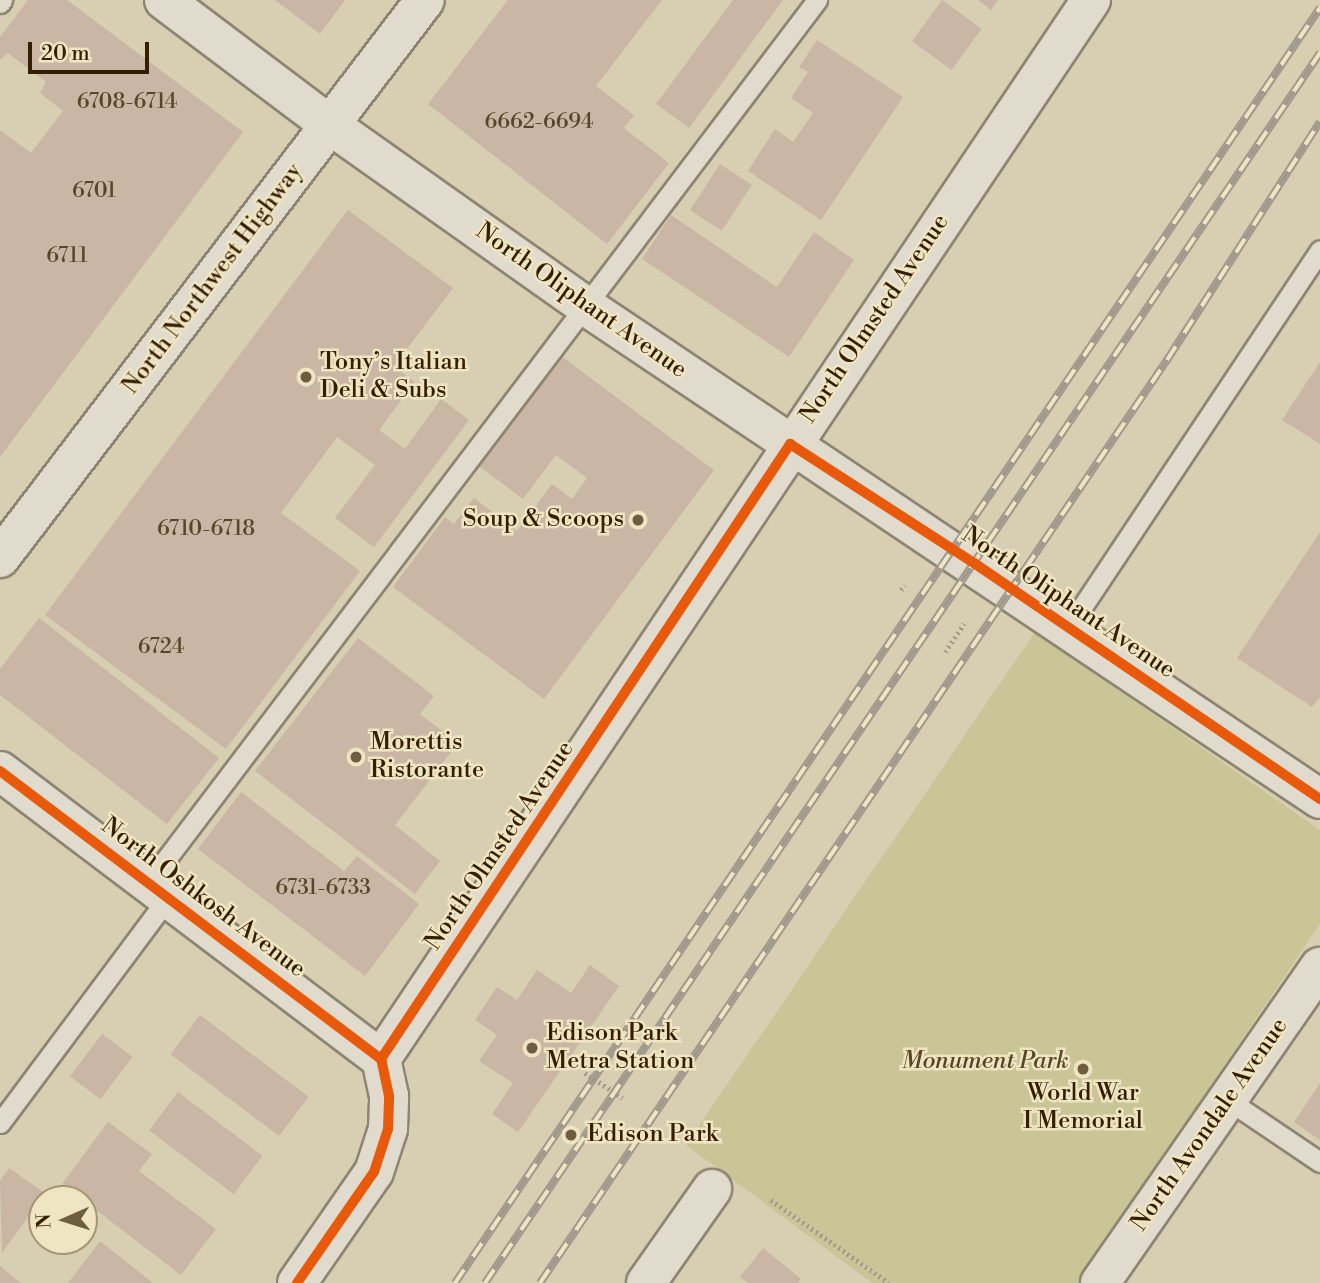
<!DOCTYPE html>
<html>
<head>
<meta charset="utf-8">
<style>
  body { margin:0 }
  #map { position:relative; width:1320px; height:1283px; overflow:hidden; background:#d8cfb2; font-family:"Libre Bodoni",serif }
  div>[style] { position:absolute }
  .green>* { inset:0; background:#c9c597 }
  .building>* { inset:0; background:#c9b6a4; transform-origin:0 0 }
  .path>* { height:4.5px; margin-top:-2.25px; transform-origin:0; background:repeating-linear-gradient(90deg,#a0998c 0 2px,transparent 0 5.5px) }
  .roads { filter:drop-shadow(2px 0 #8d8571) drop-shadow(-2px 0 #8d8571) drop-shadow(0 2px #8d8571) drop-shadow(0 -2px #8d8571) }
  .lane>* { height:19px; margin:-9.5px; padding:0 9.5px; transform-origin:9.5px; border-radius:9.5px; background:#e0dbcc }
  .street>* { height:38px; margin:-19px; padding:0 19px; transform-origin:19px; border-radius:19px; background:#e0dbcc }
  .secondary>* { height:38px; margin:-19px; padding:0 19px; transform-origin:19px; border-radius:19px; background:#e0dbcc }
  .rail>* { height:8px; margin-top:-4px; transform-origin:0; background:repeating-linear-gradient(90deg,#efe5c3 0 16px,#a0998c 0 32px); box-sizing:border-box; border-block:2px solid #a0998c }
  .cycleway>* { height:10px; margin:-5px; padding:0 5px; transform-origin:5px; border-radius:5px; background:#e8590c }
  .dots>* { width:19px; height:19px; translate:-50% -50%; box-sizing:border-box; border:4px solid #efe5c3; border-radius:50% }
  span { translate:-50% -50%; white-space:nowrap; text-align:center; line-height:1.15; -webkit-text-stroke:5px #efe5c3; paint-order:stroke }
  .number-label { font-size:21px; color:#5a452a }
  .number-label span { -webkit-text-stroke-width:0 }
  .street-label { font-size:24px; color:#351f02 }
  .poi-label { font-size:24px; color:#351f02 }
  .left { translate:0 -50%; text-align:left }
  .right { translate:-100% -50%; text-align:right }
  .park-label { font-size:24px; color:#574622; font-style:italic }
  .north { position:absolute; left:28px; top:1185px; width:70px; height:70px; box-sizing:border-box; background:#efe5c3; border:2px solid #a59676; border-radius:50%; rotate:267deg; font-size:19px; font-weight:700; line-height:28px; text-align:center; color:#351f02 }
  .north::after { content:''; display:block; margin:auto; width:24px; height:32px; background:#6e5d40; clip-path:polygon(50% 0,100% 100%,50% 72%,0 100%) }
  .scale { position:absolute; left:28px; top:42px; width:121px; height:32px; box-sizing:border-box; border:4px solid #351f02; border-top:0; padding-left:9px; font-size:21px; line-height:24px; white-space:nowrap; color:#351f02; -webkit-text-stroke:5px #efe5c3; paint-order:stroke }
</style>
</head>
<body>
<div id="map">
  <div class="green">
    <i style="clip-path:polygon(1035px 632px,1320px 830px,1320px 924px,1077px 1283px,872px 1283px,686px 1145px)"></i>
  </div>
  <div class="building">
    <i style="clip-path:polygon(28px 0,67px 0,243px 132px,0 457px,0 130px,31px 153px,63px 111px,40px 93px,46px 82px,8px 53px,0 60px,0 37px)"></i>
    <i style="clip-path:polygon(275px 0,345px 0,320px 34px)"></i>
    <i style="clip-path:polygon(508px 0,662px 0,596px 86px,634px 115px,624px 128px,669px 163px,607px 244px,428px 104px)"></i>
    <i style="clip-path:polygon(733px 0,783px 0,689px 128px,656px 104px)"></i>
    <i style="left:942px;top:0;width:49px;height:51px;rotate:36deg"></i>
    <i style="clip-path:polygon(978px 0,998px 0,991px 10px)"></i>
    <i style="clip-path:polygon(817px 40px,903px 97px,821px 220px,748px 171px,775px 129px,793px 142px,813px 113px,791px 98px,808px 72px,799px 67px)"></i>
    <i style="left:720px;top:164px;width:38px;height:55px;rotate:33deg"></i>
    <i style="clip-path:polygon(348px 210px,453px 288px,394px 366px,415px 382px,379px 430px,405px 449px,441px 399px,469px 420px,374px 547px,335px 518px,375px 465px,337px 437px,281px 513px,360px 571px,226px 749px,45px 615px)"></i>
    <i style="clip-path:polygon(671px 215px,777px 287px,814px 232px,854px 260px,789px 357px,642px 259px)"></i>
    <i style="clip-path:polygon(557px 353px,714px 470px,544px 699px,393px 587px,445px 517px,454px 524px,474px 498px,517px 531px,552px 484px,572px 499px,587px 478px,556px 455px,523px 499px,475px 463px)"></i>
    <i style="clip-path:polygon(1320px 362px,1320px 444px,1282px 420px)"></i>
    <i style="clip-path:polygon(1320px 532px,1320px 697px,1312px 707px,1237px 658px)"></i>
    <i style="clip-path:polygon(39px 618px,219px 758px,167px 824px,0 695px,0 669px)"></i>
    <i style="clip-path:polygon(358px 638px,434px 696px,420px 714px,458px 743px,395px 825px,440px 861px,415px 894px,255px 771px)"></i>
    <i style="clip-path:polygon(241px 792px,344px 871px,357px 856px,419px 904px,365px 976px,198px 849px)"></i>
    <i style="clip-path:polygon(590px 965px,619px 986px,518px 1132px,492px 1114px,513px 1083px,479px 1061px,497px 1035px,475px 1020px,497px 987px,517px 1000px,537px 970px,571px 993px)"></i>
    <i style="left:200px;top:1015px;width:136px;height:49px;rotate:37deg"></i>
    <i style="left:102px;top:1034px;width:38px;height:53px;rotate:37deg"></i>
    <i style="clip-path:polygon(1320px 1083px,1320px 1140px,1294px 1122px)"></i>
    <i style="left:178px;top:1092px;width:106px;height:48px;rotate:37deg"></i>
    <i style="clip-path:polygon(108px 1122px,152px 1154px,139px 1171px,216px 1229px,181px 1275px,62px 1184px)"></i>
    <i style="clip-path:polygon(9px 1168px,45px 1193px,2px 1253px,0 1181px)"></i>
    <i style="clip-path:polygon(100px 1241px,153px 1283px,68px 1283px)"></i>
    <i style="clip-path:polygon(763px 1248px,801px 1279px,798px 1283px,748px 1283px,740px 1277px)"></i>
    <i style="clip-path:polygon(0 1266px,21px 1283px,0 1283px)"></i>
  </div>
  <div class="path">
    <i style="left:901px;top:590px;width:6px;rotate:-51deg"></i>
    <i style="left:945px;top:652px;width:34px;rotate:-56deg"></i>
    <i style="left:585px;top:1073px;width:45px;rotate:33.3deg"></i>
    <i style="left:771px;top:1200px;width:144px;rotate:35.1deg"></i>
  </div>
  <div class="roads">
    <div class="lane">
      <i style="left:0;top:3px;width:4px;rotate:-56deg"></i>
      <i style="left:1068px;top:628px;width:454px;rotate:-56.3deg"></i>
      <i style="left:148px;top:883px;width:1108px;rotate:-52.85deg"></i>
      <i style="left:1228px;top:1100px;width:111px;rotate:34deg"></i>
      <i style="left:0;top:1123px;width:281px;rotate:-53.3deg"></i>
    </div>
    <div class="street">
      <i style="left:164px;top:0;width:208px;rotate:37deg"></i>
      <i style="left:0;top:771px;width:478px;rotate:37.1deg"></i>
      <i style="left:297px;top:1283px;width:135px;rotate:-55.3deg"></i>
      <i style="left:374px;top:1172px;width:45px;rotate:-72deg"></i>
      <i style="left:388px;top:1129px;width:33px;rotate:-88deg"></i>
      <i style="left:389px;top:1096px;width:38px;rotate:-102deg"></i>
      <i style="left:381px;top:1059px;width:1275px;rotate:-56.16deg"></i>
      <i style="left:646px;top:1283px;width:115px;rotate:-54.9deg"></i>
      <i style="left:1100px;top:1283px;width:385px;rotate:-55.2deg"></i>
    </div>
    <div class="secondary">
      <i style="left:330px;top:125px;width:311px;rotate:35.3deg"></i>
      <i style="left:584px;top:305px;width:886px;rotate:33.87deg"></i>
      <i style="left:0;top:558px;width:701px;rotate:-52.71deg"></i>
    </div>
  </div>
  <div class="rail">
    <i style="left:455px;top:1283px;width:1541px;rotate:-55.85deg"></i>
    <i style="left:485px;top:1283px;width:1487px;rotate:-55.83deg"></i>
    <i style="left:540px;top:1283px;width:1116px;rotate:-55.81deg"></i>
    <i style="left:1167px;top:360px;width:283px;rotate:-57.3deg"></i>
  </div>
  <div class="cycleway">
    <i style="left:0;top:771px;width:478px;rotate:37.1deg"></i>
    <i style="left:297px;top:1283px;width:135px;rotate:-55.3deg"></i>
    <i style="left:374px;top:1172px;width:45px;rotate:-72deg"></i>
    <i style="left:388px;top:1129px;width:33px;rotate:-88deg"></i>
    <i style="left:389px;top:1096px;width:38px;rotate:-102deg"></i>
    <i style="left:381px;top:1059px;width:739px;rotate:-56.37deg"></i>
    <i style="left:790px;top:444px;width:219px;rotate:32.9deg"></i>
    <i style="left:974px;top:563px;width:419px;rotate:34.3deg"></i>
  </div>
  <div class="dots">
    <i style="left:306px;top:377px;background:#6e5d40"></i>
    <i style="left:638px;top:520px;background:#6e5d40"></i>
    <i style="left:356px;top:757px;background:#6e5d40"></i>
    <i style="left:532px;top:1048px;background:#6e5d40"></i>
    <i style="left:1083px;top:1069px;background:#6e5d40"></i>
    <i style="left:571px;top:1135px;background:#6e5d40"></i>
  </div>
  <div class="number-label">
    <span style="left:127px;top:102px">6708-6714</span>
    <span style="left:539px;top:122px">6662-6694</span>
    <span style="left:94px;top:191px">6701</span>
    <span style="left:67px;top:256px">6711</span>
    <span style="left:206px;top:529px">6710-6718</span>
    <span style="left:161px;top:647px">6724</span>
    <span style="left:323px;top:888px">6731-6733</span>
  </div>
  <div class="street-label">
    <span style="left:213px;top:279px;rotate:-53deg">North Northwest Highway</span>
    <span style="left:581px;top:301px;rotate:35deg">North Oliphant Avenue</span>
    <span style="left:875px;top:319px;rotate:-56deg">North Olmsted Avenue</span>
    <span style="left:1068px;top:603px;rotate:34deg">North Oliphant Avenue</span>
    <span style="left:500px;top:846px;rotate:-56deg">North Olmsted Avenue</span>
    <span style="left:203px;top:898px;rotate:37deg">North Oshkosh Avenue</span>
    <span style="left:1210px;top:1125px;rotate:-55deg">North Avondale Avenue</span>
  </div>
  <div class="poi-label">
    <span class="left" style="left:320px;top:377px">Tony’s Italian<br>Deli &amp; Subs</span>
    <span class="right" style="left:624px;top:520px">Soup &amp; Scoops</span>
    <span class="left" style="left:370px;top:757px">Morettis<br>Ristorante</span>
    <span class="left" style="left:546px;top:1048px">Edison Park<br>Metra Station</span>
    <span style="left:1083px;top:1108px">World War<br>I Memorial</span>
    <span class="left" style="left:587px;top:1135px">Edison Park</span>
  </div>
  <div class="park-label">
    <span style="left:985px;top:1062px">Monument Park</span>
  </div>
  <div class="north">N</div>
  <div class="scale">20 m</div>
</div>
</body>
</html>
